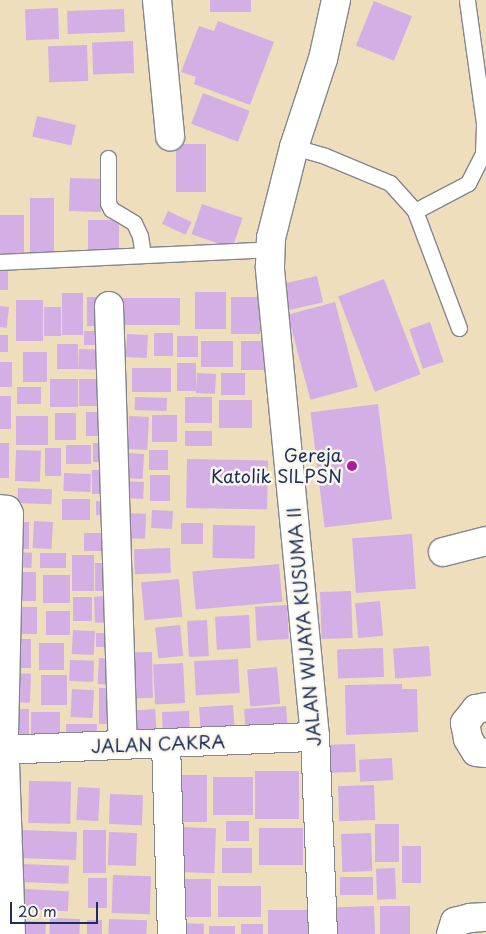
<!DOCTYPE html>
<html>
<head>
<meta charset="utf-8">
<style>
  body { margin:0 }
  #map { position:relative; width:486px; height:934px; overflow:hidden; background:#eedebc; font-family:"Playpen Sans",sans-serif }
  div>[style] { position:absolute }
  .building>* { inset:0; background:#d3afe5; transform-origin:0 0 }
  .roads { filter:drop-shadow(1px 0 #84868d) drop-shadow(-1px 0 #84868d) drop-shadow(0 1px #84868d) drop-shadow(0 -1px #84868d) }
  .service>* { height:15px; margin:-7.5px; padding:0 7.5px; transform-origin:7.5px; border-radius:7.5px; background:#fff }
  .minor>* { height:28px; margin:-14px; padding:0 14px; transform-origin:14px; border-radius:14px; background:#fff }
  .dots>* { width:14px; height:14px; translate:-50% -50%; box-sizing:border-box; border:2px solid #fbf7ec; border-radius:50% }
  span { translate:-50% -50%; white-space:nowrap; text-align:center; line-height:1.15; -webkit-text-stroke:5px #fbf7ec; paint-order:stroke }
  .poi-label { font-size:18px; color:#1b2f5e }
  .right { translate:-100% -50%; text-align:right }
  .street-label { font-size:18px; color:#1b2f5e }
  .scale { position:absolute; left:10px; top:902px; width:88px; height:22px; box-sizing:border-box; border:2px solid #1b2f5e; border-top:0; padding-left:6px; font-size:15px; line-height:18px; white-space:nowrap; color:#1b2f5e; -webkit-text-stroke:4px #fbf7ec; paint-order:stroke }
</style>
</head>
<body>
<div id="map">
  <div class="building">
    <i style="left:210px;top:0;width:41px;height:12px"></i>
    <i style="left:374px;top:1px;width:41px;height:48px;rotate:22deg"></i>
    <i style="left:58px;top:8px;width:31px;height:33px;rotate:88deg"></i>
    <i style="left:124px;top:9px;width:23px;height:57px;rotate:88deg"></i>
    <i style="clip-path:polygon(218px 21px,274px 42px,250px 105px,194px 84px,196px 77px,181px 72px,199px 26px,214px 31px)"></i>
    <i style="left:133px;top:41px;width:32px;height:41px;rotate:88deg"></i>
    <i style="left:87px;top:45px;width:36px;height:39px;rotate:88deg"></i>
    <i style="left:203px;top:93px;width:50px;height:33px;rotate:21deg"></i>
    <i style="left:37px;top:116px;width:40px;height:21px;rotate:13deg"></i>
    <i style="left:176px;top:144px;width:30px;height:48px"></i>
    <i style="left:70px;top:178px;width:32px;height:33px;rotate:2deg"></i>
    <i style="left:30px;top:198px;width:24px;height:61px"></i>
    <i style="left:202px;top:204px;width:43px;height:32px;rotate:19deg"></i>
    <i style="left:168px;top:211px;width:26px;height:14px;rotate:25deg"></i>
    <i style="left:0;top:215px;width:24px;height:43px"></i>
    <i style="left:88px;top:220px;width:31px;height:31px"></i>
    <i style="left:0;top:263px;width:8px;height:27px"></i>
    <i style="left:317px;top:276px;width:27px;height:39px;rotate:77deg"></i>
    <i style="left:384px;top:279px;width:102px;height:49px;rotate:69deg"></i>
    <i style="left:195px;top:292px;width:31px;height:37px"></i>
    <i style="left:62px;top:293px;width:21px;height:42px"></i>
    <i style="left:87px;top:297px;width:17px;height:29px"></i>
    <i style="left:231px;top:297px;width:29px;height:37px"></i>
    <i style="left:118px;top:298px;width:62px;height:27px"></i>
    <i style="left:16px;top:300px;width:27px;height:41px"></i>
    <i style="left:335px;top:302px;width:88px;height:49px;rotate:75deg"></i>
    <i style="left:0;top:306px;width:9px;height:21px;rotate:6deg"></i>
    <i style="left:44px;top:307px;width:17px;height:29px"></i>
    <i style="left:430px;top:322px;width:42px;height:22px;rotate:71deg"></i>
    <i style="left:84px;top:331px;width:25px;height:14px"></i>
    <i style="left:154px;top:333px;width:19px;height:23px"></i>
    <i style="left:127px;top:334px;width:21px;height:23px;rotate:3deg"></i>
    <i style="left:0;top:335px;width:8px;height:17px"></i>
    <i style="left:177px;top:336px;width:21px;height:21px"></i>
    <i style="left:201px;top:341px;width:32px;height:26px"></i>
    <i style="left:241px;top:341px;width:27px;height:29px"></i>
    <i style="left:57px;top:344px;width:21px;height:25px"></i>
    <i style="left:79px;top:349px;width:30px;height:20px;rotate:2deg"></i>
    <i style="left:23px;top:352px;width:24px;height:30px"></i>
    <i style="left:0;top:362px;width:12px;height:25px"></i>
    <i style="left:177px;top:363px;width:19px;height:28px"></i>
    <i style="left:132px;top:368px;width:39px;height:24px"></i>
    <i style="left:197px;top:373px;width:19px;height:20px;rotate:3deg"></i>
    <i style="left:221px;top:373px;width:24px;height:22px"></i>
    <i style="left:50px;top:379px;width:28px;height:28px"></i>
    <i style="left:79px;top:379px;width:30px;height:27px"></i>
    <i style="left:17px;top:387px;width:24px;height:17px"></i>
    <i style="left:0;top:396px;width:11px;height:33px"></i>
    <i style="left:135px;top:397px;width:32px;height:13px;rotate:2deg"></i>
    <i style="left:185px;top:397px;width:27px;height:26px"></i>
    <i style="left:219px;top:400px;width:33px;height:28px"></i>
    <i style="left:378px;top:404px;width:116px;height:68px;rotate:83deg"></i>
    <i style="left:86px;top:412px;width:25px;height:24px"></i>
    <i style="left:55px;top:413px;width:21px;height:27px"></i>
    <i style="left:152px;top:415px;width:25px;height:27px"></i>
    <i style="left:16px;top:416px;width:32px;height:29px"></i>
    <i style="left:129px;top:416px;width:20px;height:33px;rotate:3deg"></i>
    <i style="left:185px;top:431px;width:27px;height:15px"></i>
    <i style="left:0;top:443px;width:9px;height:35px"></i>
    <i style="left:93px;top:443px;width:19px;height:19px"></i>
    <i style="left:66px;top:445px;width:25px;height:19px"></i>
    <i style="left:45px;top:448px;width:16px;height:28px"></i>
    <i style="left:16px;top:450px;width:25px;height:31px;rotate:2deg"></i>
    <i style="left:149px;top:450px;width:19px;height:20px"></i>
    <i style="left:126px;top:453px;width:18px;height:25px;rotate:3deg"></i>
    <i style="left:187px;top:459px;width:81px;height:49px;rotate:1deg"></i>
    <i style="left:92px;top:470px;width:20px;height:24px"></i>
    <i style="left:64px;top:473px;width:27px;height:18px;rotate:2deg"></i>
    <i style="left:150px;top:475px;width:20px;height:26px"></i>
    <i style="left:124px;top:481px;width:20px;height:17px;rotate:3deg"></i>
    <i style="left:18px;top:488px;width:34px;height:15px;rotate:2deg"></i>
    <i style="left:62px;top:499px;width:28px;height:21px"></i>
    <i style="left:96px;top:501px;width:17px;height:14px"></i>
    <i style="left:152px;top:510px;width:21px;height:18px;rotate:3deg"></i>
    <i style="left:123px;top:513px;width:23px;height:25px;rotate:2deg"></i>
    <i style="left:34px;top:521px;width:19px;height:27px;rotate:3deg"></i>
    <i style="left:15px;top:522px;width:14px;height:27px"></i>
    <i style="left:181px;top:523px;width:22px;height:21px"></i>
    <i style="left:213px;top:525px;width:42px;height:33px;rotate:1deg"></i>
    <i style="left:84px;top:533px;width:21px;height:18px"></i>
    <i style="left:412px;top:534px;width:55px;height:60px;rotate:86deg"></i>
    <i style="left:170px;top:548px;width:25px;height:36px;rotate:88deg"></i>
    <i style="left:8px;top:552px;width:24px;height:15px;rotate:2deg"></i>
    <i style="left:40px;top:553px;width:26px;height:15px"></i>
    <i style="left:72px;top:555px;width:22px;height:36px"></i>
    <i style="left:95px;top:563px;width:20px;height:28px"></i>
    <i style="left:279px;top:564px;width:38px;height:87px;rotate:85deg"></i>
    <i style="left:9px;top:572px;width:27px;height:29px"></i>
    <i style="left:43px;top:575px;width:27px;height:28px"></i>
    <i style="left:179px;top:579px;width:38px;height:38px;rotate:85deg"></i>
    <i style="left:351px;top:591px;width:47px;height:31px;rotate:88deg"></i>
    <i style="left:116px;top:596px;width:26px;height:22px;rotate:88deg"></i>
    <i style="left:92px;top:597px;width:24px;height:19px;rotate:90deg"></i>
    <i style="left:380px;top:601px;width:35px;height:25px;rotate:85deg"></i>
    <i style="left:287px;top:605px;width:34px;height:32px;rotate:87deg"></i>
    <i style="left:11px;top:607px;width:26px;height:27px"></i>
    <i style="left:46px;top:611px;width:24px;height:24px"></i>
    <i style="left:249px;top:615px;width:33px;height:34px;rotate:87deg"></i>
    <i style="left:207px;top:620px;width:36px;height:20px;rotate:87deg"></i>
    <i style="left:180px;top:625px;width:31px;height:25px;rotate:84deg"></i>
    <i style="left:73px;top:630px;width:22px;height:24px;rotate:3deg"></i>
    <i style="left:96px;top:633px;width:22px;height:14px"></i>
    <i style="left:11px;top:639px;width:20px;height:29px"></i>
    <i style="left:39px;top:643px;width:25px;height:27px"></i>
    <i style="left:429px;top:646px;width:30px;height:36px;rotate:86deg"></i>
    <i style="left:383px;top:648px;width:29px;height:46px;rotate:88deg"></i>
    <i style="left:152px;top:652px;width:46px;height:28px;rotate:89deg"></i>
    <i style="left:99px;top:658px;width:18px;height:26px;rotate:3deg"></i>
    <i style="left:238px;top:659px;width:34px;height:44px;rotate:87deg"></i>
    <i style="left:70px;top:660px;width:24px;height:21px;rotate:2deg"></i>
    <i style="left:183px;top:663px;width:40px;height:30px;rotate:87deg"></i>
    <i style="left:277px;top:667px;width:37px;height:30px;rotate:85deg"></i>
    <i style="left:7px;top:673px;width:24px;height:29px;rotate:2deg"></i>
    <i style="left:41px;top:675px;width:26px;height:30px"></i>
    <i style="clip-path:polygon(402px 684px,402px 689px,417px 689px,418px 732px,346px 735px,345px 685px)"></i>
    <i style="left:99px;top:688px;width:18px;height:36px"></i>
    <i style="left:72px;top:689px;width:22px;height:28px;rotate:3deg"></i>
    <i style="left:233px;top:705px;width:27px;height:34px;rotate:86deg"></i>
    <i style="left:286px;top:706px;width:29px;height:42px;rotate:86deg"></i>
    <i style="left:5px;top:709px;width:24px;height:33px"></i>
    <i style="left:155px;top:709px;width:27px;height:27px;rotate:86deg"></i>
    <i style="left:189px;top:711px;width:23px;height:27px;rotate:88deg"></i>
    <i style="left:31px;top:712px;width:29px;height:34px"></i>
    <i style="left:66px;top:724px;width:31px;height:16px"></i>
    <i style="left:355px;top:744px;width:28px;height:25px;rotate:88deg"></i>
    <i style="left:392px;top:758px;width:22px;height:33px;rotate:87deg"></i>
    <i style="left:255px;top:771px;width:44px;height:48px"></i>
    <i style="left:178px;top:775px;width:29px;height:47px"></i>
    <i style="left:213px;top:777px;width:40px;height:38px"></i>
    <i style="left:29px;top:781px;width:42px;height:42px;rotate:1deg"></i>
    <i style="left:374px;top:785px;width:35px;height:36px;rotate:88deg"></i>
    <i style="left:78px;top:787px;width:22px;height:33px;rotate:3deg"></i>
    <i style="left:110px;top:794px;width:33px;height:30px;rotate:2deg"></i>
    <i style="left:226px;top:821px;width:23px;height:20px"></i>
    <i style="left:399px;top:824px;width:38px;height:24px;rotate:90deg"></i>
    <i style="left:180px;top:827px;width:36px;height:45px;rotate:2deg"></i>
    <i style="left:259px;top:828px;width:44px;height:37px"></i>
    <i style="left:20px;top:830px;width:57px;height:28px;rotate:2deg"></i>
    <i style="left:83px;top:830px;width:23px;height:43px"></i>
    <i style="left:109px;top:832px;width:28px;height:33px;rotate:2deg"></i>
    <i style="left:371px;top:833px;width:38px;height:30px;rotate:88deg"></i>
    <i style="left:402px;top:846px;width:19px;height:37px"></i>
    <i style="left:222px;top:848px;width:30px;height:25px"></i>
    <i style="left:21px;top:864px;width:48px;height:18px;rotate:2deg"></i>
    <i style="left:395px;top:868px;width:31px;height:19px;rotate:88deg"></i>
    <i style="left:113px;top:875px;width:38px;height:38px;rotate:2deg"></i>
    <i style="left:373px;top:877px;width:18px;height:33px;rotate:90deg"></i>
    <i style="left:88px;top:878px;width:19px;height:30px"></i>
    <i style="left:182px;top:879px;width:29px;height:38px"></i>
    <i style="left:218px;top:886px;width:43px;height:31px"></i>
    <i style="left:25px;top:889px;width:44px;height:20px;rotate:3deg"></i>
    <i style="left:374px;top:906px;width:28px;height:44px;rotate:88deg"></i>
    <i style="left:410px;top:906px;width:28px;height:30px;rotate:90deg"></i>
    <i style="left:268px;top:910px;width:43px;height:24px"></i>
    <i style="left:50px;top:918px;width:30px;height:16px;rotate:2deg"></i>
    <i style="left:109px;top:919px;width:38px;height:15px;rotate:2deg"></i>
    <i style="left:87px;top:920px;width:15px;height:14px"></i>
    <i style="left:21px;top:921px;width:25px;height:13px;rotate:2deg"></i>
    <i style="left:180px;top:923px;width:24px;height:11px;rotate:2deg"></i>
    <i style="left:241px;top:924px;width:22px;height:10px"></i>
    <i style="left:209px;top:926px;width:26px;height:8px"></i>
  </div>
  <div class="roads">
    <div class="service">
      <i style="left:294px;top:147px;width:32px;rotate:16deg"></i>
      <i style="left:325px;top:156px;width:70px;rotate:22.6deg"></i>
      <i style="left:390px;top:183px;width:38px;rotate:48deg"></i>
      <i style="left:415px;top:211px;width:125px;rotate:69.4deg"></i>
      <i style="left:108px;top:158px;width:45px;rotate:90deg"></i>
      <i style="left:108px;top:203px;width:7px;rotate:63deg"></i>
      <i style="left:111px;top:209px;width:27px;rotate:31deg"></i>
      <i style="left:134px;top:223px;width:14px;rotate:65deg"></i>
      <i style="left:140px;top:236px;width:19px;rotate:81deg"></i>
      <i style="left:415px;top:211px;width:60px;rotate:-27.8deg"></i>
      <i style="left:468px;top:183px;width:33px;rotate:-63deg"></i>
      <i style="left:483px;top:154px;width:31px;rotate:-88deg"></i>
      <i style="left:484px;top:123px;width:124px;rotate:-97.9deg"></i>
      <i style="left:0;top:262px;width:271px;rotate:-2.7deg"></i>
    </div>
    <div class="minor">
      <i style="left:157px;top:0;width:137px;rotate:84.5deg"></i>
      <i style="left:109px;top:306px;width:439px;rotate:88.2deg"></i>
      <i style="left:0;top:509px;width:7px;rotate:8deg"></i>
      <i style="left:7px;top:510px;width:4px;rotate:63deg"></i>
      <i style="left:9px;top:514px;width:220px;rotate:91.3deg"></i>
      <i style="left:4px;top:734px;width:200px;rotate:88deg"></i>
      <i style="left:443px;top:552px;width:44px;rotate:-14.3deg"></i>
      <i style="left:486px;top:707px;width:10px;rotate:169deg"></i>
      <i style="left:476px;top:709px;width:18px;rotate:128deg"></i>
      <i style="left:465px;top:723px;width:16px;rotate:79deg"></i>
      <i style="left:468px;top:739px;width:15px;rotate:58deg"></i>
      <i style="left:476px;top:752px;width:10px;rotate:6deg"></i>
      <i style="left:166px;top:744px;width:190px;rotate:88.2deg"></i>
      <i style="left:0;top:750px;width:315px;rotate:-2.4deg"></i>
      <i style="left:323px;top:934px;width:197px;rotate:-92.3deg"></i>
      <i style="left:315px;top:737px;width:473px;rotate:-95.5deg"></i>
      <i style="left:270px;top:266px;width:28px;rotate:-88deg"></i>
      <i style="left:271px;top:238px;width:94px;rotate:-75.8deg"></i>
      <i style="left:294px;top:147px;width:93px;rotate:-71.8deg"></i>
      <i style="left:323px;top:59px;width:60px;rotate:-77.6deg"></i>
      <i style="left:451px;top:934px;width:13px;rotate:-72deg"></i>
      <i style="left:455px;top:922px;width:16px;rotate:-15deg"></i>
      <i style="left:470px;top:918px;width:16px;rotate:-4deg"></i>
    </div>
  </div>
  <div class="dots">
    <i style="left:352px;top:466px;background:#b5179e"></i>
  </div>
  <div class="poi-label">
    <span class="right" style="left:342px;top:466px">Gereja<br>Katolik SILPSN</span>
  </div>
  <div class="street-label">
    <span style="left:304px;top:627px;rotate:-95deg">JALAN WIJAYA KUSUMA II</span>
    <span style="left:158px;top:744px;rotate:-2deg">JALAN CAKRA</span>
  </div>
  <div class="scale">20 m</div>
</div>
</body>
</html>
